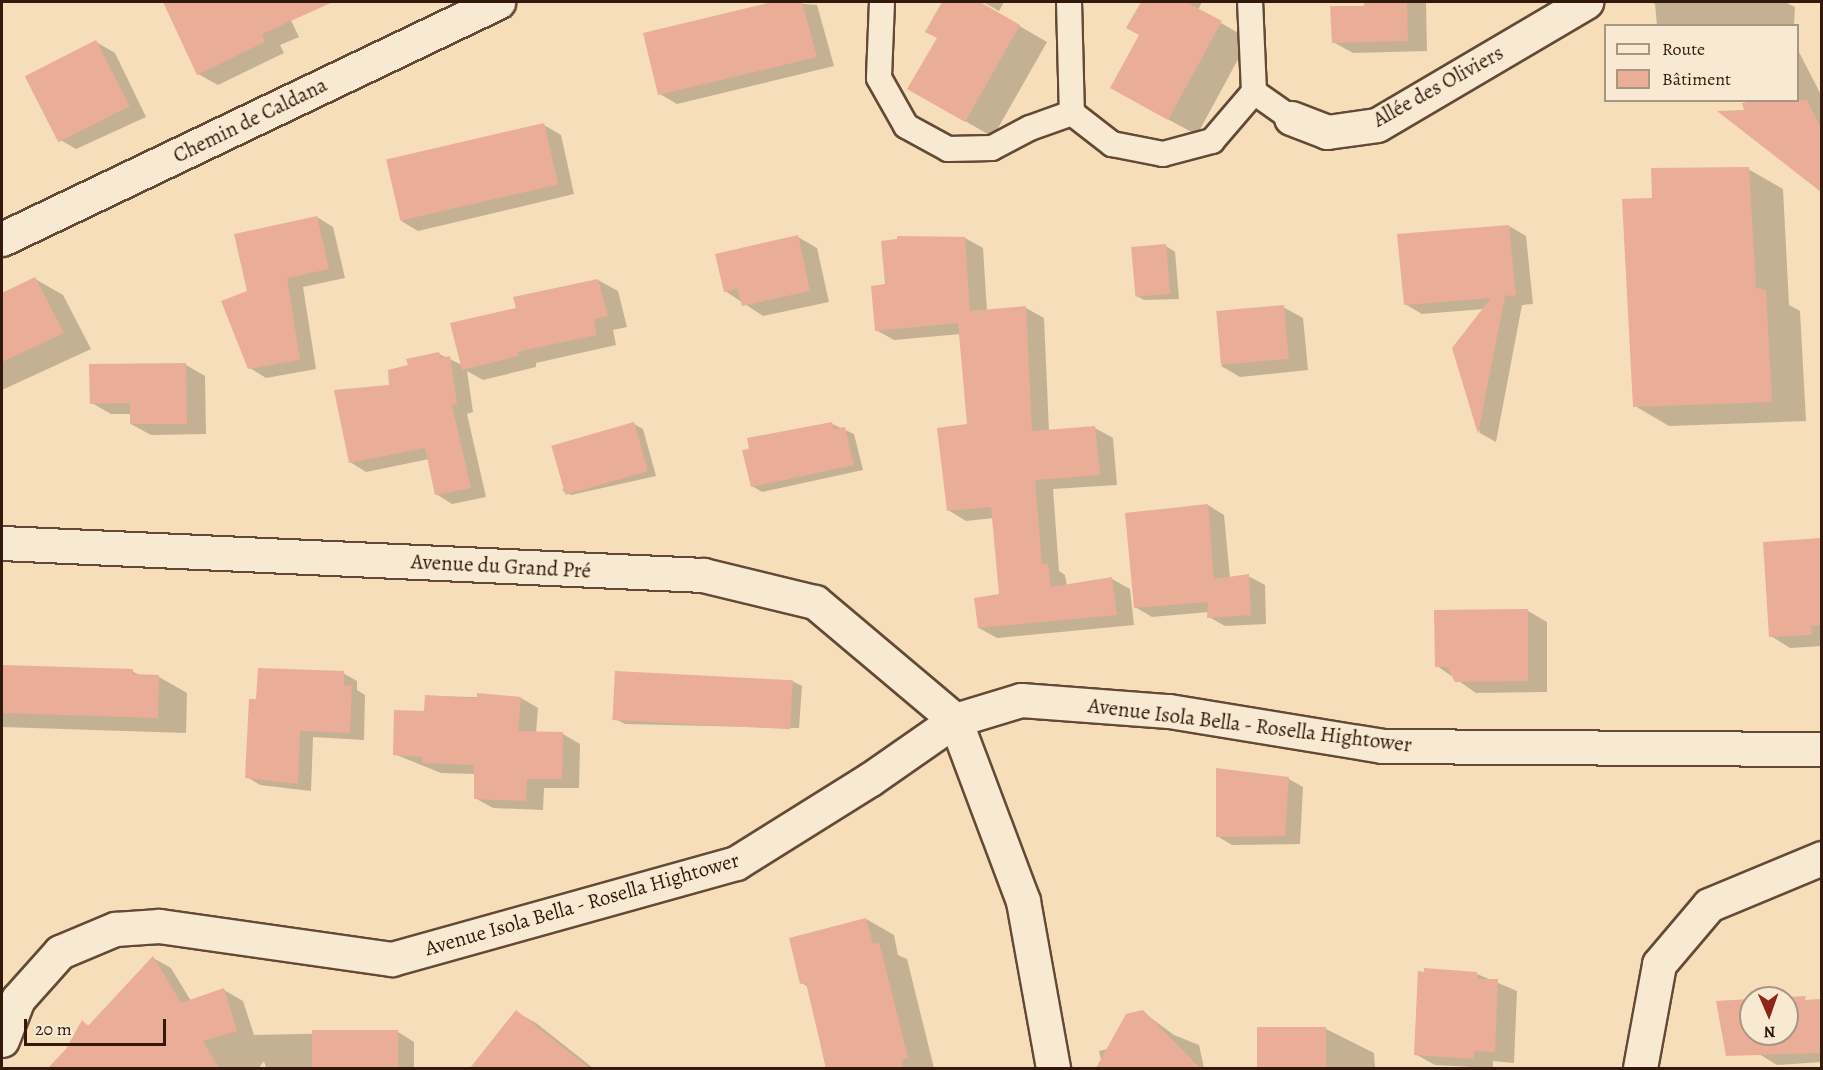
<!DOCTYPE html>
<html>
<head>
<meta charset="utf-8">
<style>
  body { margin:0 }
  #map { position:relative; width:1823px; height:1070px; overflow:hidden; background:#f5deb9; font-family:Alegreya,serif }
  div>[style] { position:absolute }
  .shadow>* { inset:0; background:#0003 }
  .building>* { inset:0; background:#eaad97; transform-origin:0 0 }
  .roads { filter:drop-shadow(2px 0 #644a36) drop-shadow(-2px 0 #644a36) drop-shadow(0 2px #644a36) drop-shadow(0 -2px #644a36) }
  .lane>* { height:24px; margin:-12px; padding:0 12px; transform-origin:12px; border-radius:12px; background:#f8ead2 }
  .street>* { height:33px; margin:-16.5px; padding:0 16.5px; transform-origin:16.5px; border-radius:16.5px; background:#f8ead2 }
  span { translate:-50% -50%; white-space:nowrap; text-align:center; line-height:1.15; -webkit-text-stroke:4.5px #f8ead2; paint-order:stroke }
  .street-label { font-size:21px; color:#33190b }
  .frame { position:absolute; inset:0; border:3px solid #33190b; pointer-events:none }
  .legend { position:absolute; left:1604px; top:24px; width:195px; height:78px; box-sizing:border-box; background:#f8ead2; border:2px solid #a99682; margin:0; padding:8px 10px; list-style:none; font-size:18px; color:#33190b }
  .legend li { display:flex; align-items:center; gap:12px; height:30px }
  .legend b { width:30px; border:2px solid #a99682 }
  .north { position:absolute; left:1739px; top:986px; width:60px; height:60px; box-sizing:border-box; background:#f8ead2; border:2px solid #a99682; border-radius:50%; rotate:178deg; font-size:16px; font-weight:700; line-height:24px; text-align:center; color:#33190b }
  .north::after { content:''; display:block; margin:auto; width:21px; height:27px; background:#8f2418; clip-path:polygon(50% 0,100% 100%,50% 72%,0 100%) }
  .scale { position:absolute; left:24px; top:1019px; width:142px; height:27px; box-sizing:border-box; border:3px solid #33190b; border-top:0; padding-left:8px; font-size:18px; line-height:21px; white-space:nowrap; color:#33190b; -webkit-text-stroke:4px #f8ead2; paint-order:stroke }
</style>
</head>
<body>
<div id="map">
  <div class="shadow">
    <i style="clip-path:polygon(282px 2px,299px 37px,280px 45px,284px 53px,218px 85px,198px 74px,165px 3px)"></i>
    <i style="clip-path:polygon(777px 2px,817px 5px,834px 66px,677px 104px,660px 94px,701px 23px)"></i>
    <i style="clip-path:polygon(943px 2px,978px 2px,1047px 42px,993px 137px,909px 89px,938px 38px,927px 31px)"></i>
    <i style="clip-path:polygon(983px 2px,1004px 2px,999px 11px)"></i>
    <i style="clip-path:polygon(1142px 2px,1202px 2px,1198px 10px,1249px 39px,1197px 135px,1140px 104px,1141px 35px,1128px 27px)"></i>
    <i style="clip-path:polygon(1366px 2px,1426px 2px,1427px 51px,1353px 53px,1333px 42px,1366px 8px)"></i>
    <i style="clip-path:polygon(1650px 2px,1785px 2px,1795px 7px,1794px 26px,1657px 26px,1655px 4px)"></i>
    <i style="clip-path:polygon(96px 42px,115px 53px,146px 117px,76px 149px,57px 138px)"></i>
    <i style="clip-path:polygon(1798px 50px,1822px 97px,1822px 189px,1785px 162px,1752px 100px,1798px 100px)"></i>
    <i style="clip-path:polygon(544px 125px,561px 135px,574px 194px,418px 231px,401px 221px)"></i>
    <i style="clip-path:polygon(1748px 169px,1783px 189px,1789px 305px,1800px 311px,1806px 421px,1669px 426px,1635px 406px,1654px 199px)"></i>
    <i style="clip-path:polygon(317px 217px,333px 227px,345px 278px,303px 287px,316px 369px,266px 378px,250px 368px,248px 292px)"></i>
    <i style="clip-path:polygon(1509px 226px,1526px 236px,1533px 304px,1522px 305px,1496px 442px,1480px 433px,1453px 349px,1484px 309px,1422px 314px,1405px 304px)"></i>
    <i style="clip-path:polygon(798px 237px,817px 248px,829px 302px,763px 316px,725px 291px)"></i>
    <i style="clip-path:polygon(965px 238px,983px 248px,987px 311px,1026px 308px,1044px 318px,1049px 431px,1095px 428px,1113px 438px,1117px 485px,1053px 489px,1059px 571px,1065px 575px,1067px 586px,1112px 579px,1130px 589px,1134px 625px,997px 638px,979px 628px,1001px 596px,994px 518px,966px 521px,948px 510px,969px 426px,961px 334px,894px 340px,876px 330px,886px 285px)"></i>
    <i style="clip-path:polygon(1166px 246px,1175px 252px,1179px 299px,1144px 300px,1135px 295px)"></i>
    <i style="clip-path:polygon(35px 279px,63px 295px,91px 349px,2px 390px,2px 295px)"></i>
    <i style="clip-path:polygon(598px 280px,618px 291px,627px 327px,613px 330px,616px 345px,536px 363px,536px 367px,483px 380px,467px 371px,473px 412px,467px 414px,486px 497px,452px 504px,436px 494px,429px 459px,366px 472px,350px 462px,390px 386px,409px 366px,439px 354px,462px 365px,518px 309px)"></i>
    <i style="clip-path:polygon(1283px 307px,1303px 318px,1308px 370px,1240px 377px,1221px 366px)"></i>
    <i style="clip-path:polygon(186px 365px,205px 376px,206px 434px,151px 435px,131px 424px,131px 414px,111px 414px,92px 403px)"></i>
    <i style="clip-path:polygon(634px 424px,643px 429px,656px 476px,571px 495px,562px 490px)"></i>
    <i style="clip-path:polygon(832px 424px,854px 434px,863px 470px,762px 492px,752px 486px,751px 450px)"></i>
    <i style="clip-path:polygon(1208px 505px,1224px 515px,1230px 578px,1248px 576px,1265px 585px,1266px 624px,1225px 626px,1209px 617px,1209px 612px,1152px 617px,1135px 607px)"></i>
    <i style="clip-path:polygon(1822px 540px,1822px 646px,1790px 648px,1771px 636px,1765px 544px)"></i>
    <i style="clip-path:polygon(1528px 611px,1547px 622px,1547px 692px,1476px 693px,1437px 666px)"></i>
    <i style="clip-path:polygon(2px 666px,132px 671px,141px 676px,159px 677px,187px 693px,186px 733px,2px 727px)"></i>
    <i style="clip-path:polygon(343px 673px,357px 681px,357px 690px,365px 695px,364px 740px,313px 737px,311px 791px,260px 785px,247px 777px,258px 700px)"></i>
    <i style="clip-path:polygon(792px 681px,802px 686px,799px 728px,625px 724px,615px 719px)"></i>
    <i style="clip-path:polygon(426px 696px,521px 698px,538px 708px,536px 733px,563px 734px,580px 744px,579px 788px,544px 788px,543px 810px,493px 808px,475px 798px,476px 774px,441px 773px,394px 754px,426px 713px)"></i>
    <i style="clip-path:polygon(1289px 779px,1303px 787px,1300px 844px,1232px 845px,1217px 836px)"></i>
    <i style="clip-path:polygon(866px 919px,894px 935px,898px 955px,907px 959px,934px 1068px,826px 1068px,808px 987px,802px 983px)"></i>
    <i style="clip-path:polygon(153px 958px,171px 968px,191px 1001px,224px 990px,243px 1001px,254px 1035px,398px 1032px,414px 1042px,414px 1068px,266px 1068px,264px 1061px,259px 1068px,57px 1068px,83px 1022px,89px 1026px)"></i>
    <i style="clip-path:polygon(1477px 974px,1517px 991px,1514px 1063px,1493px 1061px,1493px 1068px,1435px 1065px,1415px 1054px)"></i>
    <i style="clip-path:polygon(1787px 1000px,1822px 1000px,1822px 1062px,1777px 1065px,1759px 1054px,1758px 1034px,1787px 1034px)"></i>
    <i style="clip-path:polygon(516px 1012px,536px 1023px,593px 1068px,471px 1068px)"></i>
    <i style="clip-path:polygon(1143px 1012px,1174px 1035px,1199px 1045px,1204px 1068px,1103px 1068px,1099px 1051px,1108px 1049px)"></i>
    <i style="clip-path:polygon(1326px 1029px,1374px 1053px,1375px 1068px,1260px 1068px,1259px 1030px)"></i>
  </div>
  <div class="building">
    <i style="clip-path:polygon(163px 2px,333px 2px,262px 34px,265px 42px,197px 75px)"></i>
    <i style="clip-path:polygon(772px 2px,802px 2px,817px 57px,658px 95px,643px 33px)"></i>
    <i style="clip-path:polygon(942px 2px,980px 2px,1020px 25px,965px 122px,907px 89px,937px 38px,925px 32px)"></i>
    <i style="clip-path:polygon(1141px 2px,1186px 2px,1222px 21px,1168px 120px,1110px 88px,1139px 35px,1126px 28px)"></i>
    <i style="clip-path:polygon(1364px 2px,1407px 2px,1408px 41px,1332px 43px,1330px 6px,1364px 6px)"></i>
    <i style="left:96px;top:40px;width:74px;height:80px;rotate:63deg"></i>
    <i style="clip-path:polygon(1759px 100px,1807px 100px,1821px 128px,1821px 192px,1717px 111px,1744px 110px,1742px 103px)"></i>
    <i style="left:544px;top:123px;width:63px;height:162px;rotate:77deg"></i>
    <i style="clip-path:polygon(1749px 167px,1756px 288px,1766px 290px,1772px 402px,1633px 407px,1622px 199px,1652px 198px,1651px 168px)"></i>
    <i style="clip-path:polygon(317px 216px,329px 269px,287px 278px,300px 360px,248px 369px,221px 301px,247px 291px,234px 234px)"></i>
    <i style="clip-path:polygon(1509px 225px,1516px 295px,1505px 296px,1478px 434px,1452px 348px,1491px 298px,1404px 305px,1397px 234px)"></i>
    <i style="clip-path:polygon(798px 235px,810px 291px,742px 306px,738px 289px,724px 292px,715px 254px)"></i>
    <i style="clip-path:polygon(897px 236px,965px 237px,970px 311px,1026px 306px,1032px 431px,1095px 426px,1100px 475px,1035px 480px,1042px 564px,1048px 563px,1051px 587px,1112px 577px,1117px 615px,978px 628px,974px 598px,999px 594px,991px 507px,947px 511px,937px 428px,967px 424px,958px 323px,875px 331px,871px 286px,885px 284px,881px 241px,897px 239px)"></i>
    <i style="left:1166px;top:244px;width:50px;height:35px;rotate:85deg"></i>
    <i style="clip-path:polygon(35px 277px,64px 333px,2px 362px,2px 293px)"></i>
    <i style="clip-path:polygon(598px 279px,608px 316px,594px 319px,597px 335px,517px 352px,518px 356px,462px 370px,450px 323px,516px 308px,513px 297px)"></i>
    <i style="left:1284px;top:305px;width:54px;height:68px;rotate:85deg"></i>
    <i style="clip-path:polygon(439px 352px,441px 358px,450px 356px,457px 404px,452px 405px,471px 488px,435px 495px,425px 448px,349px 463px,334px 390px,389px 385px,388px 370px,408px 365px,406px 359px)"></i>
    <i style="clip-path:polygon(186px 363px,187px 424px,130px 424px,130px 403px,90px 404px,89px 364px)"></i>
    <i style="left:634px;top:422px;width:51px;height:86px;rotate:74deg"></i>
    <i style="clip-path:polygon(832px 422px,834px 429px,845px 427px,854px 465px,751px 487px,742px 450px,749px 449px,747px 438px)"></i>
    <i style="clip-path:polygon(1208px 504px,1214px 579px,1249px 574px,1251px 615px,1207px 618px,1208px 602px,1134px 608px,1125px 513px)"></i>
    <i style="clip-path:polygon(1821px 538px,1821px 625px,1811px 626px,1812px 635px,1769px 637px,1763px 542px)"></i>
    <i style="clip-path:polygon(1528px 609px,1528px 681px,1455px 682px,1447px 667px,1435px 667px,1434px 610px)"></i>
    <i style="clip-path:polygon(2px 665px,133px 669px,133px 674px,159px 675px,158px 718px,2px 713px)"></i>
    <i style="clip-path:polygon(258px 668px,344px 671px,344px 686px,352px 685px,350px 733px,300px 731px,298px 784px,245px 778px,249px 699px,256px 699px)"></i>
    <i style="left:615px;top:671px;width:178px;height:49px;rotate:3deg"></i>
    <i style="clip-path:polygon(477px 693px,521px 697px,518px 731px,563px 732px,562px 779px,527px 779px,526px 801px,474px 799px,474px 765px,422px 763px,422px 757px,393px 755px,394px 710px,424px 711px,425px 695px,477px 698px)"></i>
    <i style="clip-path:polygon(1216px 768px,1289px 777px,1285px 836px,1216px 837px)"></i>
    <i style="clip-path:polygon(866px 918px,873px 944px,879px 942px,908px 1058px,901px 1060px,904px 1068px,826px 1068px,806px 983px,800px 984px,789px 938px)"></i>
    <i style="clip-path:polygon(153px 956px,181px 1003px,224px 988px,237px 1031px,203px 1041px,219px 1068px,48px 1068px,66px 1049px,82px 1020px,88px 1026px)"></i>
    <i style="clip-path:polygon(1424px 968px,1477px 972px,1477px 979px,1498px 979px,1495px 1052px,1474px 1051px,1474px 1059px,1414px 1055px,1418px 971px,1424px 972px)"></i>
    <i style="clip-path:polygon(1806px 996px,1805px 1000px,1821px 999px,1821px 1053px,1726px 1056px,1716px 1001px,1751px 999px,1751px 1034px,1787px 1034px,1787px 998px,1769px 998px)"></i>
    <i style="clip-path:polygon(516px 1010px,589px 1068px,470px 1068px)"></i>
    <i style="clip-path:polygon(1143px 1010px,1200px 1068px,1096px 1068px,1126px 1014px)"></i>
    <i style="left:1326px;top:1027px;width:41px;height:69px;rotate:90deg"></i>
    <i style="left:312px;top:1030px;width:86px;height:38px"></i>
  </div>
  <div class="roads">
    <div class="lane">
      <i style="left:882px;top:2px;width:76px;rotate:92.3deg"></i>
      <i style="left:879px;top:78px;width:55px;rotate:60.6deg"></i>
      <i style="left:906px;top:126px;width:48px;rotate:28.7deg"></i>
      <i style="left:948px;top:149px;width:44px;rotate:-1.3deg"></i>
      <i style="left:992px;top:148px;width:43px;rotate:-27.8deg"></i>
      <i style="left:1030px;top:128px;width:45px;rotate:-19.7deg"></i>
      <i style="left:1069px;top:2px;width:111px;rotate:88.5deg"></i>
      <i style="left:1072px;top:113px;width:51px;rotate:37.8deg"></i>
      <i style="left:1112px;top:144px;width:52px;rotate:11.1deg"></i>
      <i style="left:1163px;top:154px;width:51px;rotate:-14.9deg"></i>
      <i style="left:1212px;top:141px;width:65px;rotate:-49.4deg"></i>
      <i style="left:1254px;top:92px;width:90px;rotate:-92.5deg"></i>
      <i style="left:1254px;top:92px;width:45px;rotate:35.1deg"></i>
    </div>
    <div class="street">
      <i style="left:1291px;top:118px;width:39px;rotate:21deg"></i>
      <i style="left:1327px;top:132px;width:50px;rotate:-8deg"></i>
      <i style="left:1377px;top:125px;width:243px;rotate:-30.5deg"></i>
      <i style="left:2px;top:239px;width:550px;rotate:-25.54deg"></i>
      <i style="left:2px;top:543px;width:702px;rotate:2.61deg"></i>
      <i style="left:703px;top:575px;width:115px;rotate:13.6deg"></i>
      <i style="left:815px;top:602px;width:183px;rotate:40.1deg"></i>
      <i style="left:955px;top:720px;width:193px;rotate:69.4deg"></i>
      <i style="left:1023px;top:901px;width:170px;rotate:79.8deg"></i>
      <i style="left:2px;top:1040px;width:44px;rotate:-68.7deg"></i>
      <i style="left:18px;top:999px;width:63px;rotate:-48.2deg"></i>
      <i style="left:60px;top:952px;width:60px;rotate:-22.7deg"></i>
      <i style="left:115px;top:929px;width:44px;rotate:-3.9deg"></i>
      <i style="left:159px;top:926px;width:235px;rotate:8.1deg"></i>
      <i style="left:392px;top:959px;width:357px;rotate:-15.6deg"></i>
      <i style="left:736px;top:863px;width:157px;rotate:-32deg"></i>
      <i style="left:869px;top:780px;width:105px;rotate:-34.9deg"></i>
      <i style="left:955px;top:720px;width:69px;rotate:-16.9deg"></i>
      <i style="left:1021px;top:700px;width:148px;rotate:4.3deg"></i>
      <i style="left:1169px;top:711px;width:216px;rotate:9.3deg"></i>
      <i style="left:1382px;top:746px;width:440px;rotate:0.4deg"></i>
      <i style="left:1640px;top:1068px;width:106px;rotate:-79.6deg"></i>
      <i style="left:1659px;top:964px;width:77px;rotate:-49.7deg"></i>
      <i style="left:1709px;top:905px;width:122px;rotate:-22.6deg"></i>
    </div>
  </div>
  <div class="street-label">
    <span style="left:1438px;top:86px;rotate:-29deg">Allée des Oliviers</span>
    <span style="left:250px;top:120px;rotate:-26deg">Chemin de Caldana</span>
    <span style="left:501px;top:566px;rotate:3deg">Avenue du Grand Pré</span>
    <span style="left:1250px;top:725px;rotate:7deg">Avenue Isola Bella - Rosella Hightower</span>
    <span style="left:582px;top:904px;rotate:-16deg">Avenue Isola Bella - Rosella Hightower</span>
  </div>
  <div class="frame"></div>
  <ul class="legend">
  <li><b style="height:8px;background:#f8ead2"></b>Route</li>
  <li><b style="height:16px;background:#eaad97"></b>Bâtiment</li>
  </ul>
  <div class="north">N</div>
  <div class="scale">20 m</div>
</div>
</body>
</html>
